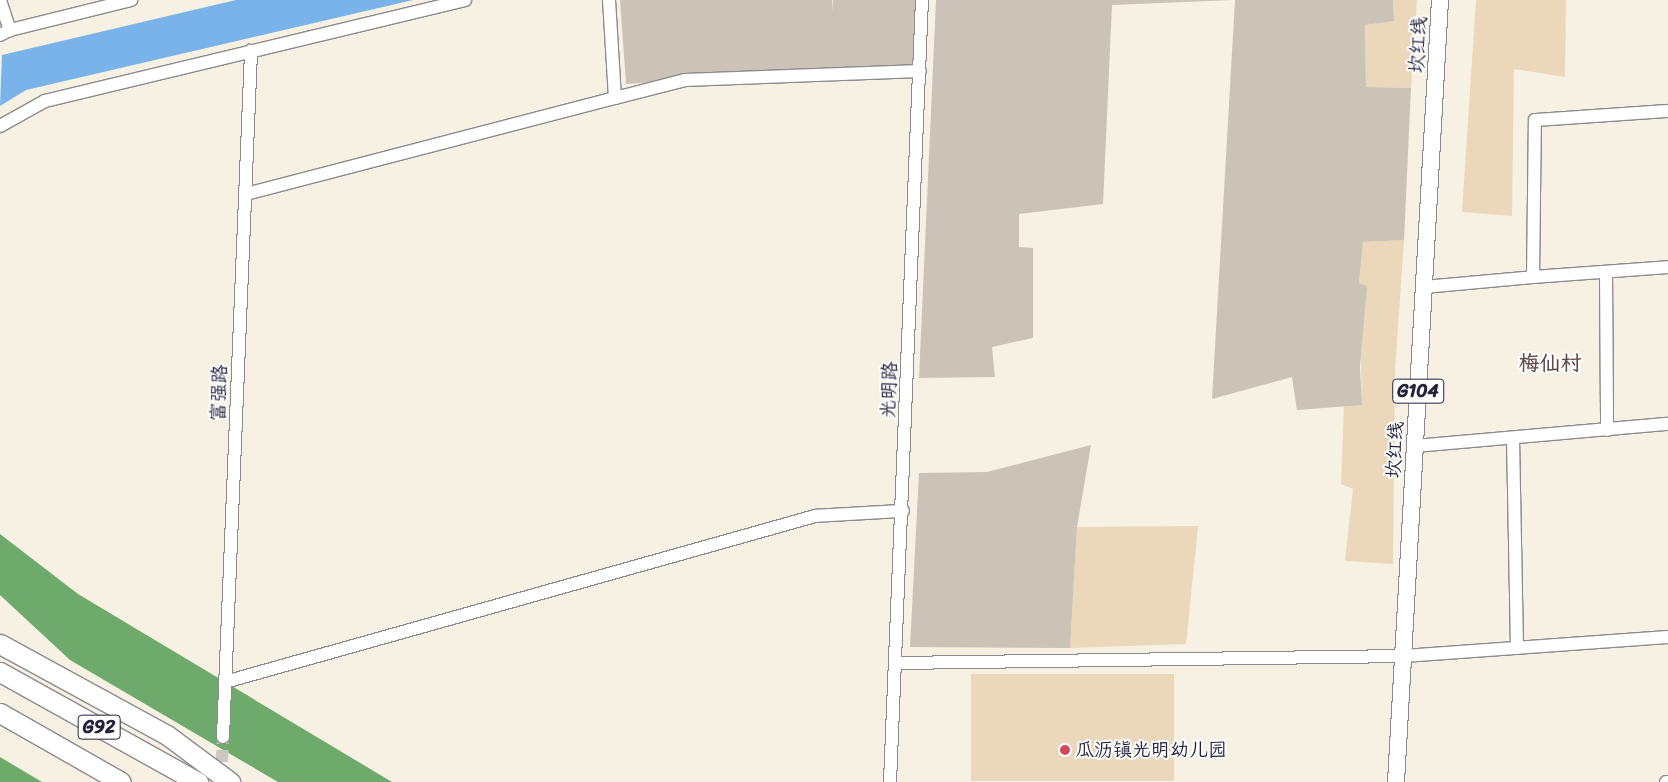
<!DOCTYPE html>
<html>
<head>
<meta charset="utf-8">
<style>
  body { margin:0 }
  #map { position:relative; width:1668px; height:782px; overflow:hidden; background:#f6f1e2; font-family:Sriracha,"LXGW WenKai TC",sans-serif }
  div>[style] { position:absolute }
  .built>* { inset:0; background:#ebd8ba; transform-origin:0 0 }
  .industrial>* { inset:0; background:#cbc3b8 }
  .forest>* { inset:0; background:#6eaa6b }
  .water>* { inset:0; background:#7ab3ea }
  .minor-tunnel>* { height:12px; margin-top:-6px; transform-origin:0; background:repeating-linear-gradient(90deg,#ccc8c1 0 12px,transparent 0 18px) }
  .roads { filter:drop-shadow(1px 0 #8c8a8e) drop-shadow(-1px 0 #8c8a8e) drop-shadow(0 1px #8c8a8e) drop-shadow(0 -1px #8c8a8e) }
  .minor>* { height:12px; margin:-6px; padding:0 6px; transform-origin:6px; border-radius:6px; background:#fff }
  .major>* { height:16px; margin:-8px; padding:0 8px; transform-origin:8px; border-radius:8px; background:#fff }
  .highway>* { height:19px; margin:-9.5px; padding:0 9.5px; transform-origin:9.5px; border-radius:9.5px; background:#fff }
  .dots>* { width:14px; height:14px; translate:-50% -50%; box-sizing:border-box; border:2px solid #fff; border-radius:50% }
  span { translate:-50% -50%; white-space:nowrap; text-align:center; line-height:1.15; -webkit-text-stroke:4px #fff; paint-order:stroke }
  .shield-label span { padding:1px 4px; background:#fff; border:1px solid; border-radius:4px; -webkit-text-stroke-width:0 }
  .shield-label { font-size:18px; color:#22223b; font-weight:700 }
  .street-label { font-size:19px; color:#22223b }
  .poi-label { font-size:19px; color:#22223b }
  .left { translate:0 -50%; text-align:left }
  .quarter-label { font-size:21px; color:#604a4b; font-weight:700 }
</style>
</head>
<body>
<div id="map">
  <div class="built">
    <i style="clip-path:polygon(1393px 0,1417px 0,1411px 88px,1366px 87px,1365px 25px,1394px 21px)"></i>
    <i style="clip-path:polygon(1476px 0,1566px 0,1565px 77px,1514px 69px,1512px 216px,1462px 212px)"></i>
    <i style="clip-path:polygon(1404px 240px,1395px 371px,1393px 564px,1345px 561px,1353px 489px,1341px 484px,1344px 405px,1362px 405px,1359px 283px,1363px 242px)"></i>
    <i style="clip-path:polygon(1198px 526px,1186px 644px,1070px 648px,1077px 527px)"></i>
    <i style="left:971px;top:674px;width:203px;height:107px"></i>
  </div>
  <div class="industrial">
    <i style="clip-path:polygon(620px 0,832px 0,832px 11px,833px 0,922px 0,920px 71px,824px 71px,626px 84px)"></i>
    <i style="clip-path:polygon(936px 0,1233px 0,1112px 5px,1103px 204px,1019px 214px,1019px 247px,1033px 248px,1033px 338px,992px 347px,995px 377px,919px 378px)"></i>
    <i style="clip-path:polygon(1235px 0,1393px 0,1394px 21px,1365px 25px,1366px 87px,1411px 88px,1404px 240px,1363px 242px,1359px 283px,1367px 286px,1360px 367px,1362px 405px,1297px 410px,1292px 377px,1212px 399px)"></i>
    <i style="clip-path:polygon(1091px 445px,1077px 527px,1070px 648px,910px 647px,919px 473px,987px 472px)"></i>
  </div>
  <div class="forest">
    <i style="clip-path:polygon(0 534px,78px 594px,392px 782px,278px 782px,70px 660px,0 595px)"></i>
    <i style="clip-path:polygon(0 757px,42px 782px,0 782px)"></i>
  </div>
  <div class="water">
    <i style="clip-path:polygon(236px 0,413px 0,26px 90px,0 106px,2px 55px)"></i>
  </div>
  <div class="minor-tunnel">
    <i style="left:221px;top:780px;width:43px;rotate:-87.3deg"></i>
  </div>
  <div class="roads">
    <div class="minor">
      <i style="left:0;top:0;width:32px;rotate:72deg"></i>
      <i style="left:0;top:35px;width:11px;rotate:-27deg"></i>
      <i style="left:10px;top:30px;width:125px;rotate:-13.9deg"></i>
      <i style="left:615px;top:98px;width:72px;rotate:-14.4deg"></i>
      <i style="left:685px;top:80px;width:235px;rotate:-2.2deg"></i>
      <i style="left:0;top:126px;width:51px;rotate:-29.1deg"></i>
      <i style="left:45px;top:101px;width:432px;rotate:-13.5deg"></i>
      <i style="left:246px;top:194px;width:381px;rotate:-14.6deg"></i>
      <i style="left:615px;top:98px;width:98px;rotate:-93.5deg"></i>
      <i style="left:1606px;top:272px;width:158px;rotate:89.6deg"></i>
      <i style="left:1533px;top:277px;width:135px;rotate:-4.2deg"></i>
      <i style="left:1424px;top:287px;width:109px;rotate:-5.2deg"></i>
      <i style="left:1533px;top:277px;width:157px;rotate:-89.3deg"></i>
      <i style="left:1535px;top:120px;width:133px;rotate:-3.9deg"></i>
      <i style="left:1513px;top:438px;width:210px;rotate:88.9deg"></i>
      <i style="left:1415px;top:446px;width:254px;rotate:-5deg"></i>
      <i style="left:897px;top:663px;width:506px;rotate:-0.79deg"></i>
      <i style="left:1403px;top:656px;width:266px;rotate:-4.1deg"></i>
      <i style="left:225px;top:682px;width:613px;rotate:-15.71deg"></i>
      <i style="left:815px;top:516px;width:88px;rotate:-3.3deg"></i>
      <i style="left:223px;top:737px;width:687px;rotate:-87.66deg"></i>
      <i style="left:890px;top:782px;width:783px;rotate:-87.66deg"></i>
      <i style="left:1666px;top:782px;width:2px"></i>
    </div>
    <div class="major">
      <i style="left:1396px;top:782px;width:783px;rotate:-86.78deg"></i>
    </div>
    <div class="highway">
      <i style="left:0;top:644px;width:190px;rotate:28.6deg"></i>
      <i style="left:167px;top:735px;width:79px;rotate:36.7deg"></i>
      <i style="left:0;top:672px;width:227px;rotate:29.1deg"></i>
      <i style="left:0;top:713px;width:139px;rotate:29.7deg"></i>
    </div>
  </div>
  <div class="dots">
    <i style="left:1065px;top:750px;background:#d1495b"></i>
  </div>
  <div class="shield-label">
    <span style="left:1418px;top:391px">G104</span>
    <span style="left:99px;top:727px">G92</span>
  </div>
  <div class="street-label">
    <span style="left:1418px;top:45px;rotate:-87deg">坎红线</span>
    <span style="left:889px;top:390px;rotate:-88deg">光明路</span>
    <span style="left:219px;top:393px;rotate:-88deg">富强路</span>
    <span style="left:1395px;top:450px;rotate:-87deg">坎红线</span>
  </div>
  <div class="poi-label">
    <span class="left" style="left:1075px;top:750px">瓜沥镇光明幼儿园</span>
  </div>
  <div class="quarter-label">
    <span style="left:1550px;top:363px">梅仙村</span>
  </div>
</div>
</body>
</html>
